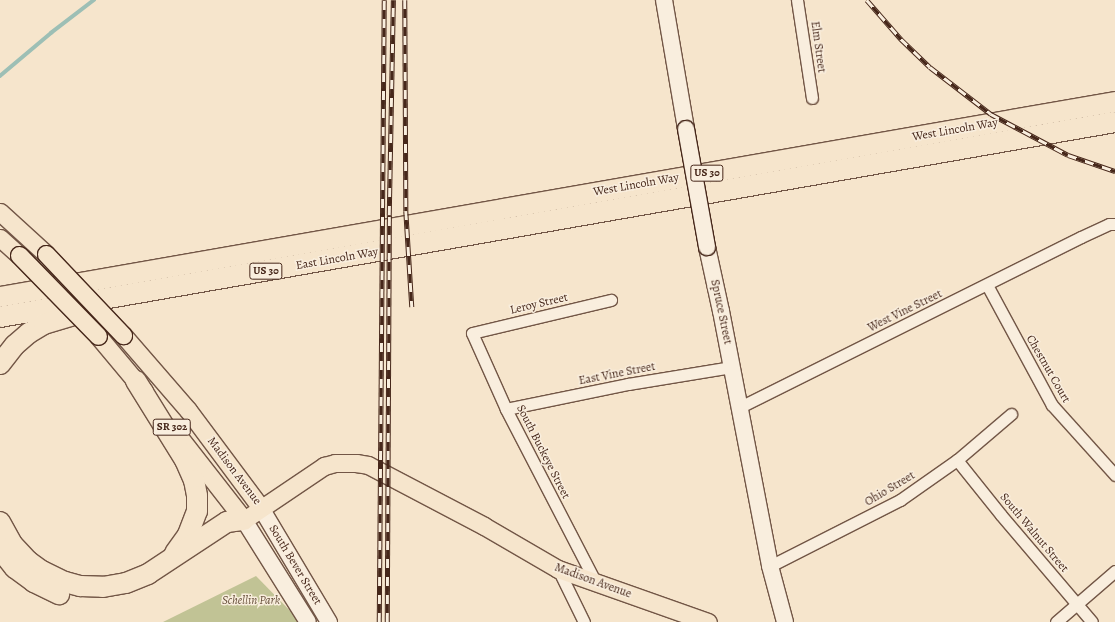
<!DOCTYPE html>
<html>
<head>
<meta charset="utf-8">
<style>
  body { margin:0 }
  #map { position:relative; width:1115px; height:622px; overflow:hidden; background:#f6e5cc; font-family:Alegreya,serif }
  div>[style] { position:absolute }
  .green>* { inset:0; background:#c1c395 }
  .stream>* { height:3.5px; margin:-1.75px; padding:0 1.75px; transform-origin:1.75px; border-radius:1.75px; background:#9dbfb5 }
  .roads { filter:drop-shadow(1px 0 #725646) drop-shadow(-1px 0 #725646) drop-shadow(0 1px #725646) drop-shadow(0 -1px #725646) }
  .street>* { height:11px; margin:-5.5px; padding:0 5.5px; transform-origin:5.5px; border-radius:5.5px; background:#f9eede }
  .secondary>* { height:16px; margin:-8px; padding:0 8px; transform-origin:8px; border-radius:8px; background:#f9eede }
  .primary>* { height:17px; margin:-8.5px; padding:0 8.5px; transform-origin:8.5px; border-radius:8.5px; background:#f6e5cc }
  .highway>* { height:20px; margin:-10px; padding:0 10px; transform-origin:10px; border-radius:10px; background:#f6e5cc }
  .rail>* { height:4.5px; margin-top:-2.25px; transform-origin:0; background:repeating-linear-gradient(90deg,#f9eede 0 9px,#46271a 0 18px); box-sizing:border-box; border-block:1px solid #46271a }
  .bridges { filter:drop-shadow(1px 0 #46271a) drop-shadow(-1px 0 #46271a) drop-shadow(0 1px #46271a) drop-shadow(0 -1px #46271a) }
  .secondary-bridge>* { height:16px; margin:-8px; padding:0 8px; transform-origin:8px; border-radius:8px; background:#f9eede }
  .primary-bridge>* { height:17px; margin:-8.5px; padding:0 8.5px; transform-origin:8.5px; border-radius:8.5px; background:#f6e5cc }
  span { translate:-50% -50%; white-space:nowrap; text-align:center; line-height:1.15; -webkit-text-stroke:3px #f9eede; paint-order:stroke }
  .shield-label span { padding:1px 3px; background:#f9eede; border:1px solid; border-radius:3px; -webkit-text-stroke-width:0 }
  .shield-label { font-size:11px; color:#46271a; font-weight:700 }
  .street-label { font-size:12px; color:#46271a }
  .park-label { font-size:12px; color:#654e39; font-style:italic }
</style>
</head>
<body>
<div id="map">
  <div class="green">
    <i style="clip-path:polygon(256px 576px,301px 622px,163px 622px)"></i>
  </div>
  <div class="stream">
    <i style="left:0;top:76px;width:67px;rotate:-40.1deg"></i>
    <i style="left:51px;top:33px;width:54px;rotate:-37.5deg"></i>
  </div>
  <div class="roads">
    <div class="street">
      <i style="left:797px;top:0;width:99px;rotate:81.3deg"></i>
      <i style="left:987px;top:285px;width:136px;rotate:61.6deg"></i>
      <i style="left:1052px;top:405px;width:94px;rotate:48deg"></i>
      <i style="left:740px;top:407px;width:381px;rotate:-26.5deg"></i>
      <i style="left:1081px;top:237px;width:31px;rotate:-25deg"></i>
      <i style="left:1109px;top:224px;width:6px"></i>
      <i style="left:506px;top:409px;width:125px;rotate:-11.6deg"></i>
      <i style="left:628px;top:384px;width:105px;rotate:-9.3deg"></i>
      <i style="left:957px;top:460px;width:70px;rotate:51.3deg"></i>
      <i style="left:1001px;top:515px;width:140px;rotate:49.6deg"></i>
      <i style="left:770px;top:566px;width:146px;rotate:-26.9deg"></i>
      <i style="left:900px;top:500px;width:70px;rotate:-35.1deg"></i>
      <i style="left:957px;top:460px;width:71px;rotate:-40.4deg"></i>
      <i style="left:558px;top:569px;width:59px;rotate:63.9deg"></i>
      <i style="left:595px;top:581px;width:194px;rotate:-117.4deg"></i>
      <i style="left:506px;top:409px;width:83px;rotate:-114.1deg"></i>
      <i style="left:472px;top:333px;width:143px;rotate:-13.4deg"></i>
      <i style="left:1056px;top:622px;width:78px;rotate:-40.8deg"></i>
    </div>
    <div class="secondary">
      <i style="left:664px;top:0;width:131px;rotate:80.3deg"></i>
      <i style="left:707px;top:247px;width:66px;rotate:77.7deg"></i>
      <i style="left:721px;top:311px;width:260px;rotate:79.1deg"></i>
      <i style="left:770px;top:566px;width:58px;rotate:75deg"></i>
      <i style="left:261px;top:508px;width:133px;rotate:59.2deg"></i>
      <i style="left:244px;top:520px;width:120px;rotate:57.9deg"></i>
    </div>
    <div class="primary">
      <i style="left:0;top:212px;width:62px;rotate:42.4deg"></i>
      <i style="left:0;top:238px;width:25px;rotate:42deg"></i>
      <i style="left:123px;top:335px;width:99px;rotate:49.1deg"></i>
      <i style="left:188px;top:410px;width:122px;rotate:53.3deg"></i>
      <i style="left:98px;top:336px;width:72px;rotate:50.1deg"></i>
      <i style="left:180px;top:438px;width:104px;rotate:52deg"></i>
      <i style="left:244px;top:520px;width:97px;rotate:-34deg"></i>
      <i style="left:324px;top:466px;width:11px;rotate:-15deg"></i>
      <i style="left:335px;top:463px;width:21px"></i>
      <i style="left:356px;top:463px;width:12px;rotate:9deg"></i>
      <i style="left:368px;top:465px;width:131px;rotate:27.7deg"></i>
      <i style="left:484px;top:526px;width:86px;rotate:30.2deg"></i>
      <i style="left:558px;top:569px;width:159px;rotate:19.5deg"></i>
    </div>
    <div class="highway">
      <i style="left:0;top:297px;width:1132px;rotate:-9.92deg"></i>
      <i style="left:0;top:317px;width:1132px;rotate:-9.92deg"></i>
      <i style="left:0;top:364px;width:24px;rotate:-52deg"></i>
      <i style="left:15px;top:345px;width:18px;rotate:-41deg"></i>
      <i style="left:29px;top:333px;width:17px;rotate:-31deg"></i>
      <i style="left:44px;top:324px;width:28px;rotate:-17deg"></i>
      <i style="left:136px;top:381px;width:93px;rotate:58.2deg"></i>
      <i style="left:185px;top:460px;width:22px;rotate:66deg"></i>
      <i style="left:194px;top:480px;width:16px;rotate:79deg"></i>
      <i style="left:197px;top:496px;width:15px;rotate:90deg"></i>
      <i style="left:197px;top:511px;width:26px;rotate:111deg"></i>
      <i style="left:188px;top:535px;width:22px;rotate:126deg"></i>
      <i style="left:0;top:522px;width:26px;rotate:61deg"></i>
      <i style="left:13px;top:545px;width:22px;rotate:47deg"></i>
      <i style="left:28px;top:561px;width:17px;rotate:36deg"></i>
      <i style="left:42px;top:571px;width:25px;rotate:26deg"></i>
      <i style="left:65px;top:582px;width:16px;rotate:15deg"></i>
      <i style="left:80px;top:586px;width:23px;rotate:2deg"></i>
      <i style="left:103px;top:587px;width:23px;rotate:-10deg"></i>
      <i style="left:126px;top:583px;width:24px;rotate:-22deg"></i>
      <i style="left:148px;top:574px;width:95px;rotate:-33.4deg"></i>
      <i style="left:227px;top:522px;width:17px;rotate:-7deg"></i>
      <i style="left:0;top:549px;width:24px;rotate:52deg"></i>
      <i style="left:15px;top:568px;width:24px;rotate:36deg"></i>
      <i style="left:34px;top:582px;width:28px;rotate:26deg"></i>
    </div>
  </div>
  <div class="rail">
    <i style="left:405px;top:0;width:211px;rotate:89.7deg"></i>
    <i style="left:406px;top:211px;width:96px;rotate:86.4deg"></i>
    <i style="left:867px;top:0;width:52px;rotate:48.9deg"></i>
    <i style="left:901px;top:39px;width:40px;rotate:44deg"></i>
    <i style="left:930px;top:67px;width:77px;rotate:37.6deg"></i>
    <i style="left:991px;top:114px;width:87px;rotate:28deg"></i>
    <i style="left:1068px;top:155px;width:50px;rotate:18.8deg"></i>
    <i style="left:379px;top:622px;width:622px;rotate:-89.54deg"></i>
    <i style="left:387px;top:622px;width:407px;rotate:-89.7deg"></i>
    <i style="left:389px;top:215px;width:215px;rotate:-88.9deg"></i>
  </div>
  <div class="bridges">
    <div class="secondary-bridge">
      <i style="left:686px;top:129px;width:120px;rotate:79.9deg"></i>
    </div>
    <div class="primary-bridge">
      <i style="left:46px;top:254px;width:112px;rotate:46.5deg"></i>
      <i style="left:19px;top:255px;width:113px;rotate:45.7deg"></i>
    </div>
  </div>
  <div class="shield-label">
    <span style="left:707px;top:173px">US 30</span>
    <span style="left:266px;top:271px">US 30</span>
    <span style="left:172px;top:427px">SR 302</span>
  </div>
  <div class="street-label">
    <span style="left:818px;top:47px;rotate:82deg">Elm Street</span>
    <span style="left:955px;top:130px;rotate:-10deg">West Lincoln Way</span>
    <span style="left:636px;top:185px;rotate:-10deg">West Lincoln Way</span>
    <span style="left:337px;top:259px;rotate:-10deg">East Lincoln Way</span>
    <span style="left:539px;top:304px;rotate:-13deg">Leroy Street</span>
    <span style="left:905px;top:311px;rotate:-26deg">West Vine Street</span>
    <span style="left:721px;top:312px;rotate:78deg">Spruce Street</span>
    <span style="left:1048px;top:369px;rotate:60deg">Chestnut Court</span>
    <span style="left:617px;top:374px;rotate:-11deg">East Vine Street</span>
    <span style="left:543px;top:452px;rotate:63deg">South Buckeye Street</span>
    <span style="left:234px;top:471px;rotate:53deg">Madison Avenue</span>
    <span style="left:890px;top:489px;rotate:-31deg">Ohio Street</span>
    <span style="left:1034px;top:533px;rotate:50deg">South Walnut Street</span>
    <span style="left:295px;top:565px;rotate:59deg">South Bever Street</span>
    <span style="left:593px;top:581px;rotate:20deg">Madison Avenue</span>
  </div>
  <div class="park-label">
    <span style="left:251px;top:601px">Schellin Park</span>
  </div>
</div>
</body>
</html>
